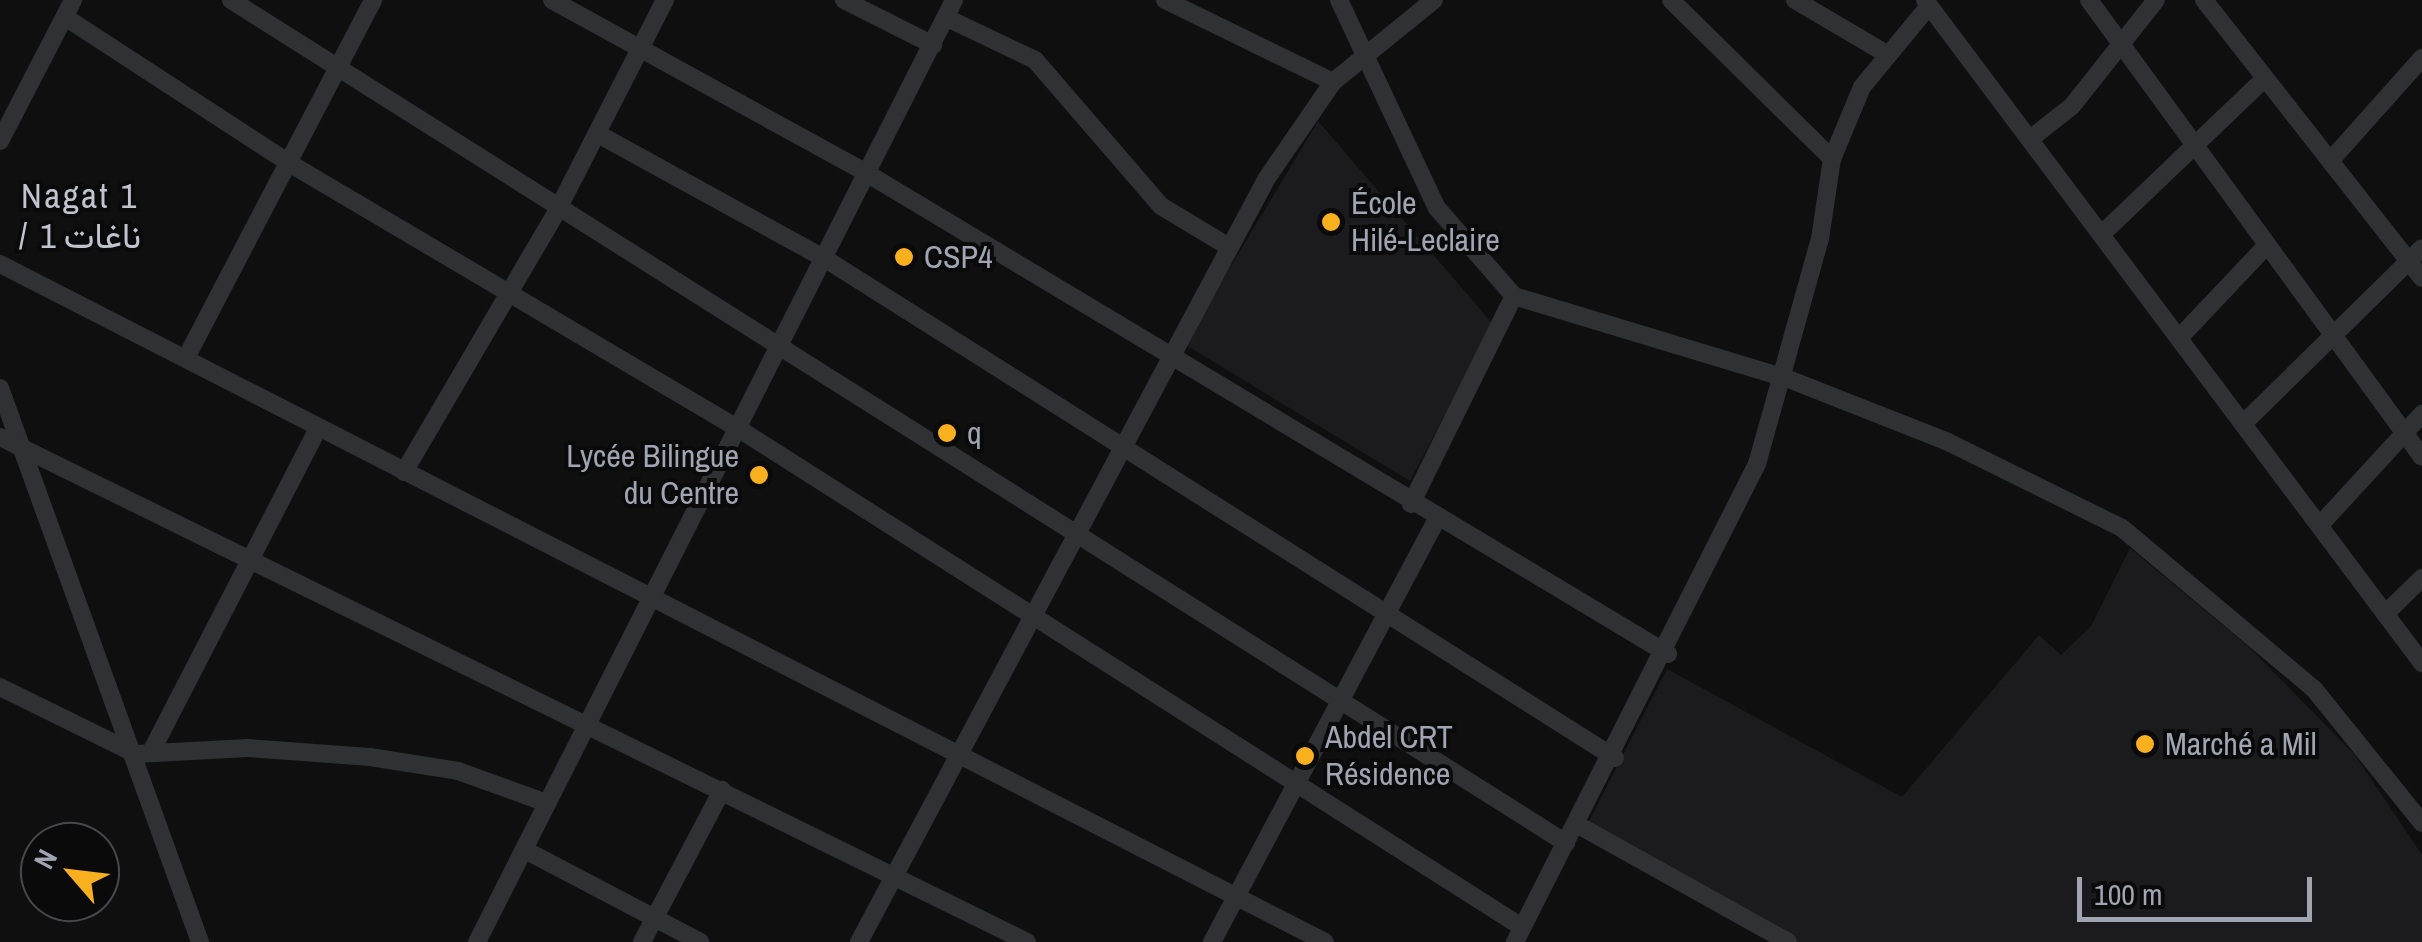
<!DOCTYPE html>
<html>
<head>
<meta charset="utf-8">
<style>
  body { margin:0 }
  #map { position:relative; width:2422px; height:942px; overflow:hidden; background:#0f0f10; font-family:"Archivo Narrow",Vazirmatn,sans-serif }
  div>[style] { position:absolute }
  .built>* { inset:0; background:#1b1b1d }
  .minor>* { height:18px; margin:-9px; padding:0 9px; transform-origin:9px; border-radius:9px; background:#303135 }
  .dots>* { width:28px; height:28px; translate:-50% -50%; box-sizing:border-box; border:5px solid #0a0a0b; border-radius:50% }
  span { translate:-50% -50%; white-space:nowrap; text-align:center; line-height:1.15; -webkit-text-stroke:8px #0a0a0b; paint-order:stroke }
  .poi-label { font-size:32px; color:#9fa5b2 }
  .left { translate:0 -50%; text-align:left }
  .right { translate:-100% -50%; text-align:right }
  .neighbourhood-label { font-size:35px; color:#c0c4ce; letter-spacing:2.5px }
  .north { position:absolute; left:20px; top:822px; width:100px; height:100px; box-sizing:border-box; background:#0a0a0b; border:2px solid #46484e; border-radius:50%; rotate:298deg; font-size:28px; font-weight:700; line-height:40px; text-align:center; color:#9fa5b2 }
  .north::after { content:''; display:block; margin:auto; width:35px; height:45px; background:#f9b01e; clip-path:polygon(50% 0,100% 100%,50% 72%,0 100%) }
  .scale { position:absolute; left:2077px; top:877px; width:235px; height:45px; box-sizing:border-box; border:5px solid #9fa5b2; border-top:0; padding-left:12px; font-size:30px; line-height:35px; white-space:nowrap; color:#9fa5b2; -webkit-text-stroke:8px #0a0a0b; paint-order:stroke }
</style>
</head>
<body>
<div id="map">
  <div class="built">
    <i style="clip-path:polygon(1318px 121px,1493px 324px,1410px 481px,1184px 344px)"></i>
    <i style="clip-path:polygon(2130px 548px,2249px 647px,2355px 755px,2422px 855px,2422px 942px,1795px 942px,1586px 827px,1667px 669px,1902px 797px,2039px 635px,2061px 655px,2091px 626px)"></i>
  </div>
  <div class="minor">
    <i style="left:231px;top:0;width:1579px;rotate:32.27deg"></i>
    <i style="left:552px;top:0;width:361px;rotate:28.8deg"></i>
    <i style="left:868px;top:174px;width:933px;rotate:30.96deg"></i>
    <i style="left:844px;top:0;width:100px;rotate:26.8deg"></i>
    <i style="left:1165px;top:0;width:187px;rotate:26deg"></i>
    <i style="left:1339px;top:0;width:230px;rotate:64.8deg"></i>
    <i style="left:1437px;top:208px;width:117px;rotate:48.8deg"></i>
    <i style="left:1514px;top:296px;width:284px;rotate:16.8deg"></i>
    <i style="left:1786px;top:378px;width:172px;rotate:21.5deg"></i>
    <i style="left:1946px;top:441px;width:196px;rotate:26.3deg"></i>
    <i style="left:2122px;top:528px;width:251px;rotate:40deg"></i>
    <i style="left:2314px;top:689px;width:172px;rotate:51.1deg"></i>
    <i style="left:1671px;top:0;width:226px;rotate:44.6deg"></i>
    <i style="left:1795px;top:0;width:104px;rotate:30.5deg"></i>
    <i style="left:1925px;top:0;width:829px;rotate:53.14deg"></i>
    <i style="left:2089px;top:0;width:565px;rotate:53.92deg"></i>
    <i style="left:2204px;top:0;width:353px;rotate:51.9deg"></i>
    <i style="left:65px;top:17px;width:267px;rotate:33.1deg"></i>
    <i style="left:289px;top:163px;width:523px;rotate:30.59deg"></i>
    <i style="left:739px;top:429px;width:928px;rotate:32.46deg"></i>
    <i style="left:947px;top:18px;width:98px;rotate:25.5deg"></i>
    <i style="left:1035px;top:60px;width:193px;rotate:49.2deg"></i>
    <i style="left:1161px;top:206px;width:79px;rotate:31.1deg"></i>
    <i style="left:598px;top:134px;width:261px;rotate:28.8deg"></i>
    <i style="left:827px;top:260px;width:932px;rotate:32.29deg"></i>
    <i style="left:2034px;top:136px;width:48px;rotate:-38.3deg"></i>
    <i style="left:2072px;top:106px;width:135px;rotate:-51.6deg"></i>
    <i style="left:0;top:141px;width:159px;rotate:-62.6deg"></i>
    <i style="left:2331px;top:160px;width:137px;rotate:-48.3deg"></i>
    <i style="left:2104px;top:232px;width:220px;rotate:-43.7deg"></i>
    <i style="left:0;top:264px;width:1488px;rotate:27.1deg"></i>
    <i style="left:2181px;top:336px;width:124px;rotate:-46.6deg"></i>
    <i style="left:186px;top:358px;width:404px;rotate:-62.4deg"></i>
    <i style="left:0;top:388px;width:589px;rotate:70.15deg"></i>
    <i style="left:2245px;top:422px;width:248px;rotate:-44.5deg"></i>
    <i style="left:0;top:437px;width:1144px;rotate:26.18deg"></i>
    <i style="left:404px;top:472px;width:305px;rotate:-59.6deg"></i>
    <i style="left:558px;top:209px;width:235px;rotate:-62.9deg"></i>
    <i style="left:1411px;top:504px;width:232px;rotate:-63.7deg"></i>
    <i style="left:2320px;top:525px;width:151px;rotate:-47.4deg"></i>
    <i style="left:2385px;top:614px;width:52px;rotate:-44.2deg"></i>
    <i style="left:0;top:687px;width:152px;rotate:26.2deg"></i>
    <i style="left:136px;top:754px;width:112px;rotate:-3.1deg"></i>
    <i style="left:248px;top:748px;width:122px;rotate:4.2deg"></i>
    <i style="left:370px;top:757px;width:89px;rotate:9deg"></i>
    <i style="left:458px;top:771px;width:95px;rotate:19.8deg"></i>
    <i style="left:151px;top:752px;width:362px;rotate:-62.7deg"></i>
    <i style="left:1578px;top:825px;width:240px;rotate:29.1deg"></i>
    <i style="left:525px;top:850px;width:198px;rotate:27.7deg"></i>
    <i style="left:477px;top:942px;width:1056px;rotate:-63.14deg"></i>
    <i style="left:642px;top:942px;width:172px;rotate:-62.2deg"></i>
    <i style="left:859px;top:942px;width:866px;rotate:-61.9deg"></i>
    <i style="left:1267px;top:178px;width:116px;rotate:-55.5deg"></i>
    <i style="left:1333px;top:82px;width:130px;rotate:-39.1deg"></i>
    <i style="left:1212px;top:942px;width:476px;rotate:-62deg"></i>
    <i style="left:1515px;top:942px;width:536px;rotate:-63.15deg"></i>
    <i style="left:1757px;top:464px;width:234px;rotate:-74.4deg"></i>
    <i style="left:1820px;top:239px;width:81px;rotate:-81.5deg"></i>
    <i style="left:1832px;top:159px;width:78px;rotate:-67.4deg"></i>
    <i style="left:1862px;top:87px;width:105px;rotate:-50.4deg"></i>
  </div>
  <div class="dots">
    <i style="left:1331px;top:222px;background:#f9b01e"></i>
    <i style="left:904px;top:257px;background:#f9b01e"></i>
    <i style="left:947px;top:433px;background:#f9b01e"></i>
    <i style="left:759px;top:475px;background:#f9b01e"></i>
    <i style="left:2145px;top:744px;background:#f9b01e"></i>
    <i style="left:1305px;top:756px;background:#f9b01e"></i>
  </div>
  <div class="poi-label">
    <span class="left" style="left:1351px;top:222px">École<br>Hilé-Leclaire</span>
    <span class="left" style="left:924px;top:257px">CSP4</span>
    <span class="left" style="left:967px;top:433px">q</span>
    <span class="right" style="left:739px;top:475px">Lycée Bilingue<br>du Centre</span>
    <span class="left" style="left:1325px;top:756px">Abdel CRT<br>Résidence</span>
    <span class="left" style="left:2165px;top:744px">Marché a Mil</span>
  </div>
  <div class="neighbourhood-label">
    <span style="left:80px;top:216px">Nagat 1<br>/ ناغات 1</span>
  </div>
  <div class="north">N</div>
  <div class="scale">100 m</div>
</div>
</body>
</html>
